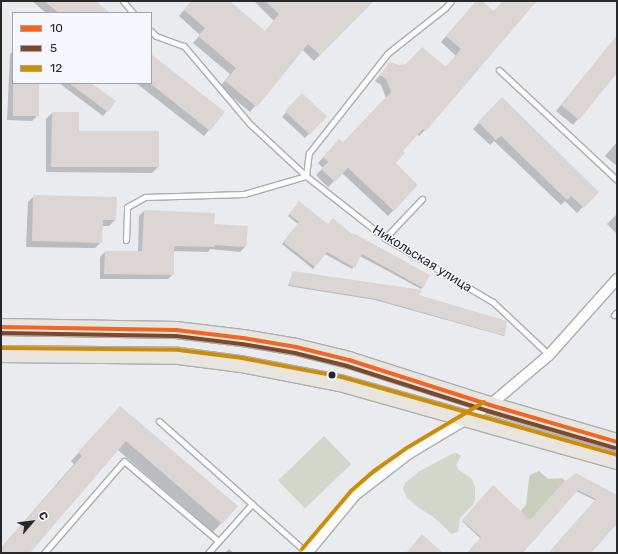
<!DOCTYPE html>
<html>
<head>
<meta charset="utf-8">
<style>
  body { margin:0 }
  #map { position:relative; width:618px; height:554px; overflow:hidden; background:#eaebef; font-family:Rubik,sans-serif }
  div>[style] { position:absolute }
  .green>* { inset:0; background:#d3d6cb; transform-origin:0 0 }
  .forest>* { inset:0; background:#cacebe }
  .shadow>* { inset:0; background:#0003 }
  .building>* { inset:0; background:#dbd6d4; transform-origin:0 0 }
  .roads { filter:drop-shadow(1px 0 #aeaeb1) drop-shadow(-1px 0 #aeaeb1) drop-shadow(0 1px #aeaeb1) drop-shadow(0 -1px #aeaeb1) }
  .lane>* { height:5px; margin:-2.5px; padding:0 2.5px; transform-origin:2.5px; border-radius:2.5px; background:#fcfcfd }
  .street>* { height:10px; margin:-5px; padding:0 5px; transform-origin:5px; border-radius:5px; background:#fcfcfd }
  .primary>* { height:16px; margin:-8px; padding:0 8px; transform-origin:8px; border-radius:8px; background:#e8e5df }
  .bus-1>* { height:4px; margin:-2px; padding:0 2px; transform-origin:2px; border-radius:2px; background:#f26522 }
  .bus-2>* { height:4px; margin:-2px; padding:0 2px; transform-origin:2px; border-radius:2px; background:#7a4b2a }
  .bus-3>* { height:4px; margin:-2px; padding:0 2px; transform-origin:2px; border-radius:2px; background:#cd8d08 }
  .dots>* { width:11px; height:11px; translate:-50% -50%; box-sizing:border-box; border:2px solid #f6f7fe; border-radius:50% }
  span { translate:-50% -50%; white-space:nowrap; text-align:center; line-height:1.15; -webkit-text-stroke:3px #f6f7fe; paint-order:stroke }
  .street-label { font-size:13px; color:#27282a }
  .frame { position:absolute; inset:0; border:2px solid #27282a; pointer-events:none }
  .legend { position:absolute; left:12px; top:12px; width:140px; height:72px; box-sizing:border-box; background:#f6f7fe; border:1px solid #a3a4a9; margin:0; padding:5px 7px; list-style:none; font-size:12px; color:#27282a }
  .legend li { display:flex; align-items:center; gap:8px; height:20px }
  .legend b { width:20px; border:1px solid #a3a4a9 }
  .north { position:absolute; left:12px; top:502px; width:40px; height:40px; -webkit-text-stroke:3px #f6f7fe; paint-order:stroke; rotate:62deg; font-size:11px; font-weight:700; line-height:16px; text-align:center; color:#27282a }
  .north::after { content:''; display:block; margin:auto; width:14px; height:18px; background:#27282a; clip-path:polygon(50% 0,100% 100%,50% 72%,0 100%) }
</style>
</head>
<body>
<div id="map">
  <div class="green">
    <i style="left:324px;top:436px;width:39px;height:64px;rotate:46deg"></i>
    <i style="clip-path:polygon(457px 453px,461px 456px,456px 465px,459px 470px,472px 479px,475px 487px,475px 499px,473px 505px,460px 518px,458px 532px,452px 534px,433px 517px,418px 507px,407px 498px,403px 489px,405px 483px,420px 471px,452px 454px)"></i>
  </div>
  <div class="forest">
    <i style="clip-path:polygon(539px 471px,548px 479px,562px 478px,565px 481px,501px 553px,482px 553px,526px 505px,529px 478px,530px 475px)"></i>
  </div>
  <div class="shadow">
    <i style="clip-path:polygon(32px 1px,94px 1px,109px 13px,46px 13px)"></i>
    <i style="clip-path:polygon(192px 1px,228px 1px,265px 32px,274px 21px,254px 1px,373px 1px,314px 61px,302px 49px,250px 112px,220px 87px,230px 74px,193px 43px,200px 35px,179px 16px)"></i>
    <i style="clip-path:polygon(477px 1px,481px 1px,494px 12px,503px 1px,536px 1px,425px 130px,419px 136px,417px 134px,402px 151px,394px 163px,417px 185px,388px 216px,342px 173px,328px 187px,316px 175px,323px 168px,318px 163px,334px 146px,343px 143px,386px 98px,381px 85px,375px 81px,385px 69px,399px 66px,445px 68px,456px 56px,441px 42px)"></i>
    <i style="clip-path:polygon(617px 36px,617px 71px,573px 125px,556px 111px)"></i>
    <i style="clip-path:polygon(13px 51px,13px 83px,38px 83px,36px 117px,32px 121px,7px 120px,10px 54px)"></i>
    <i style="clip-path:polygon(151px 62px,209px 130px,204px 136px,136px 83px,151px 83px)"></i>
    <i style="clip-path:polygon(59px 83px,89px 83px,107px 111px,103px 116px)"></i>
    <i style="clip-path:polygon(298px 99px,325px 116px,305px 138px,282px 117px)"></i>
    <i style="clip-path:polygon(502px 99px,597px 192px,577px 213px,565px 201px,561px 205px,494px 141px,490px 145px,473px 129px)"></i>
    <i style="clip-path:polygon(52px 113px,78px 132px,158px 167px,152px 173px,46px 172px,46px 119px)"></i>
    <i style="clip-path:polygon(617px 142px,617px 166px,605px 156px)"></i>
    <i style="clip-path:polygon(34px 196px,115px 220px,109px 226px,102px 226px,101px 242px,95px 248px,26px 247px,28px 202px)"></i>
    <i style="clip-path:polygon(297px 205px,328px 226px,423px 287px,421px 289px,360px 256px,352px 269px,325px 254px,313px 269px,282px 244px,298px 224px,288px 216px)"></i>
    <i style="clip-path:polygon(144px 211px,213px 225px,245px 247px,240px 252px,210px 249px,208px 252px,173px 251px,173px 274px,168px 279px,100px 279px,100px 257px,105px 252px,138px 252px,139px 216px)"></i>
    <i style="clip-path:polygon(617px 214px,617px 234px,607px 224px)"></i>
    <i style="clip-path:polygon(293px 272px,418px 296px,506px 321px,504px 336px,375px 300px,288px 286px)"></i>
    <i style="clip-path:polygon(112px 416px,237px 506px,213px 532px,118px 450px,28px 553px,1px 553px,1px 548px,74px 464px,71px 461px)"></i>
    <i style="clip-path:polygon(564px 483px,617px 496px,617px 511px,576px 491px,521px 553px,472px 553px,481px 539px,462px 521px,493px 487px,530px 521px)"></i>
    <i style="clip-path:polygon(229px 549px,233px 553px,225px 553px)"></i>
  </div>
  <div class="building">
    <i style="clip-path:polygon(44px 1px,96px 1px,110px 13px,59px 13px)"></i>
    <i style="clip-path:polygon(191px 1px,230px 1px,265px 31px,279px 14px,265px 1px,374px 1px,320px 55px,308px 44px,257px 107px,225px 81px,236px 68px,198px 36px,205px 28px,184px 10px)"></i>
    <i style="clip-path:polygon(476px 1px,482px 1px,494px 11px,503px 1px,537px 1px,426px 131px,423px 129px,403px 151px,405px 153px,396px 163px,418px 185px,394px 211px,348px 168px,335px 182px,321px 169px,328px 162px,323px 157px,339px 139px,343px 142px,391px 92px,386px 79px,380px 75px,390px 62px,399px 65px,406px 64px,422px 47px,446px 67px,461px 49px,446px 36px)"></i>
    <i style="clip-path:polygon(617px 35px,617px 73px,579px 120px,561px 105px)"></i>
    <i style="clip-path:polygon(151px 54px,225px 112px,210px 131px,151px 84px)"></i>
    <i style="left:13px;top:83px;width:26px;height:33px"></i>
    <i style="clip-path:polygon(69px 83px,91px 83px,116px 101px,108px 112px)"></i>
    <i style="left:302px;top:93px;width:34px;height:25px;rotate:43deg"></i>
    <i style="clip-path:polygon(502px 97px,599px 192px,584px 208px,571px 196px,567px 200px,501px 136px,496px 140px,478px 122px)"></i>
    <i style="clip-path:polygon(52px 112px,79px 112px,79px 131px,159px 131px,159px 167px,51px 167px)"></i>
    <i style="clip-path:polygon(33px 195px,117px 197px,116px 220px,103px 220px,102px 243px,32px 241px)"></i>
    <i style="clip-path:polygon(299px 201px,328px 224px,333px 218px,352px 234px,353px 233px,430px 275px,423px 288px,362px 254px,355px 268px,327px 252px,315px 267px,283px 242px,299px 222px,289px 214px)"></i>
    <i style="clip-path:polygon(144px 210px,215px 213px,214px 224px,248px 226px,246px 247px,214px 245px,214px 247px,174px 246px,174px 275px,104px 274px,105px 251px,142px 251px)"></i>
    <i style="clip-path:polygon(293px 271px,422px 290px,419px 295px,507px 321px,505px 336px,376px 299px,289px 285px)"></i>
    <i style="clip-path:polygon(120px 406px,238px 506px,222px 524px,126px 441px,30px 553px,1px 553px,1px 548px,82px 456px,78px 452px)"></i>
    <i style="clip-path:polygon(576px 473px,617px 495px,617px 524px,591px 553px,548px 553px,596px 499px,578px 490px,523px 553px,467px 553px,481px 537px,462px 520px,493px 485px,530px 520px,565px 481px)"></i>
    <i style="clip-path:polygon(422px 534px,443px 553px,406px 553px)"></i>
  </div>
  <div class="roads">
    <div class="lane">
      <i style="left:123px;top:1px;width:16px;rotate:50deg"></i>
      <i style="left:151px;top:31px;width:7px;rotate:45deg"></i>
      <i style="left:156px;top:36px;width:30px;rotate:20deg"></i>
      <i style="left:184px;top:46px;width:102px;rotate:49.8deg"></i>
      <i style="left:250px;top:124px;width:76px;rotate:42.9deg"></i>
      <i style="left:306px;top:176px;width:100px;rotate:38.1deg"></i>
      <i style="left:385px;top:238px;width:126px;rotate:30.7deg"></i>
      <i style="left:493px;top:302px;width:77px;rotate:43.4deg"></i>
      <i style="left:499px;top:70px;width:161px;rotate:43deg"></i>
      <i style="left:306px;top:176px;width:23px;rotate:-83deg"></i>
      <i style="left:309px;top:153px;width:127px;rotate:-51.7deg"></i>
      <i style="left:388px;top:53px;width:73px;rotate:-38.3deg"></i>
      <i style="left:445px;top:8px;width:9px;rotate:-49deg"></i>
      <i style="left:385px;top:238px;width:54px;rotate:-46.5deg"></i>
      <i style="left:126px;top:240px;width:33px;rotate:-88deg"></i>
      <i style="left:127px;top:207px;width:21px;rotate:-29deg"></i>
      <i style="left:145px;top:197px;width:99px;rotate:-1.7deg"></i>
      <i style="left:244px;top:194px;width:65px;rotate:-16.2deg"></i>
      <i style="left:614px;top:315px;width:4px;rotate:-45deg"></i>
      <i style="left:159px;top:421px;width:125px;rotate:41.7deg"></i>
      <i style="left:44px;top:553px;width:122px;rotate:-49deg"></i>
      <i style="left:124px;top:461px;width:123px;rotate:40.4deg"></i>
      <i style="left:208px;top:553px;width:66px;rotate:-48.1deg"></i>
      <i style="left:252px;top:504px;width:74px;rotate:41.7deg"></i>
    </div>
    <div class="street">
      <i style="left:307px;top:553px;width:75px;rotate:-50.4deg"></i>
      <i style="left:355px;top:495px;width:67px;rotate:-37.7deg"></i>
      <i style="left:408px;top:454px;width:96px;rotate:-30.9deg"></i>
      <i style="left:490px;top:405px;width:77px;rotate:-40.3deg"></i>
      <i style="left:549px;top:355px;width:102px;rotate:-48.2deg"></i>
    </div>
    <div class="primary">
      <i style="left:1px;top:327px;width:175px;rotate:1deg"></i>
      <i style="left:176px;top:330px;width:67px;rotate:6.8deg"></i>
      <i style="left:243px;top:338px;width:54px;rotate:9.6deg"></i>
      <i style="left:296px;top:347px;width:55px;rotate:13.8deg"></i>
      <i style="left:349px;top:360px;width:148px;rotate:17.7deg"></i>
      <i style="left:490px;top:405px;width:132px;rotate:16.2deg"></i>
      <i style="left:1px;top:354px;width:178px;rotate:0.6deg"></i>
      <i style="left:179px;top:356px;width:63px;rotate:7.4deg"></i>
      <i style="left:241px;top:364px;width:101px;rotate:10.9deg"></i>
      <i style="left:340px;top:383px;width:288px;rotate:15.7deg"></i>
    </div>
  </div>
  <div class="bus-1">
    <i style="left:1px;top:327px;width:175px;rotate:1deg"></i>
    <i style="left:176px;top:330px;width:67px;rotate:6.8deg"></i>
    <i style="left:243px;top:338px;width:54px;rotate:9.6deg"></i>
    <i style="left:296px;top:347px;width:55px;rotate:13.8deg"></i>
    <i style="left:349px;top:360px;width:148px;rotate:17.7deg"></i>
    <i style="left:490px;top:405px;width:132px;rotate:16.2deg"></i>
  </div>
  <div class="bus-2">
    <i style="left:1px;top:333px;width:175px;rotate:1deg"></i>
    <i style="left:176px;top:336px;width:66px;rotate:6.9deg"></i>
    <i style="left:242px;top:344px;width:54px;rotate:9.6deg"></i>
    <i style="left:295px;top:353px;width:54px;rotate:14deg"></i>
    <i style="left:347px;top:366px;width:148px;rotate:17.7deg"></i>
    <i style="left:488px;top:411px;width:132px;rotate:16.2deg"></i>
  </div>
  <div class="bus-3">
    <i style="left:1px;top:348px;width:178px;rotate:0.6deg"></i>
    <i style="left:179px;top:350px;width:64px;rotate:7.2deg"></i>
    <i style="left:242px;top:358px;width:102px;rotate:10.8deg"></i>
    <i style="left:342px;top:377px;width:286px;rotate:15.8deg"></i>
    <i style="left:302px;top:549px;width:76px;rotate:-49.8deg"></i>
    <i style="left:351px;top:491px;width:30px;rotate:-41deg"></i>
    <i style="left:374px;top:471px;width:38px;rotate:-35deg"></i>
    <i style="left:405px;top:449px;width:92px;rotate:-30.7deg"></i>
  </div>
  <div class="dots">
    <i style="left:332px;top:375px;background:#27282a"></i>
  </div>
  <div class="street-label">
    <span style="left:422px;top:259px;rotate:32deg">Никольская улица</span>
  </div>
  <div class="frame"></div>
  <ul class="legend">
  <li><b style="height:5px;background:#f26522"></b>10</li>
  <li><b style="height:5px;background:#7a4b2a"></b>5</li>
  <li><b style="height:5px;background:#cd8d08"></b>12</li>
  </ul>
  <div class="north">С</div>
</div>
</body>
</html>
